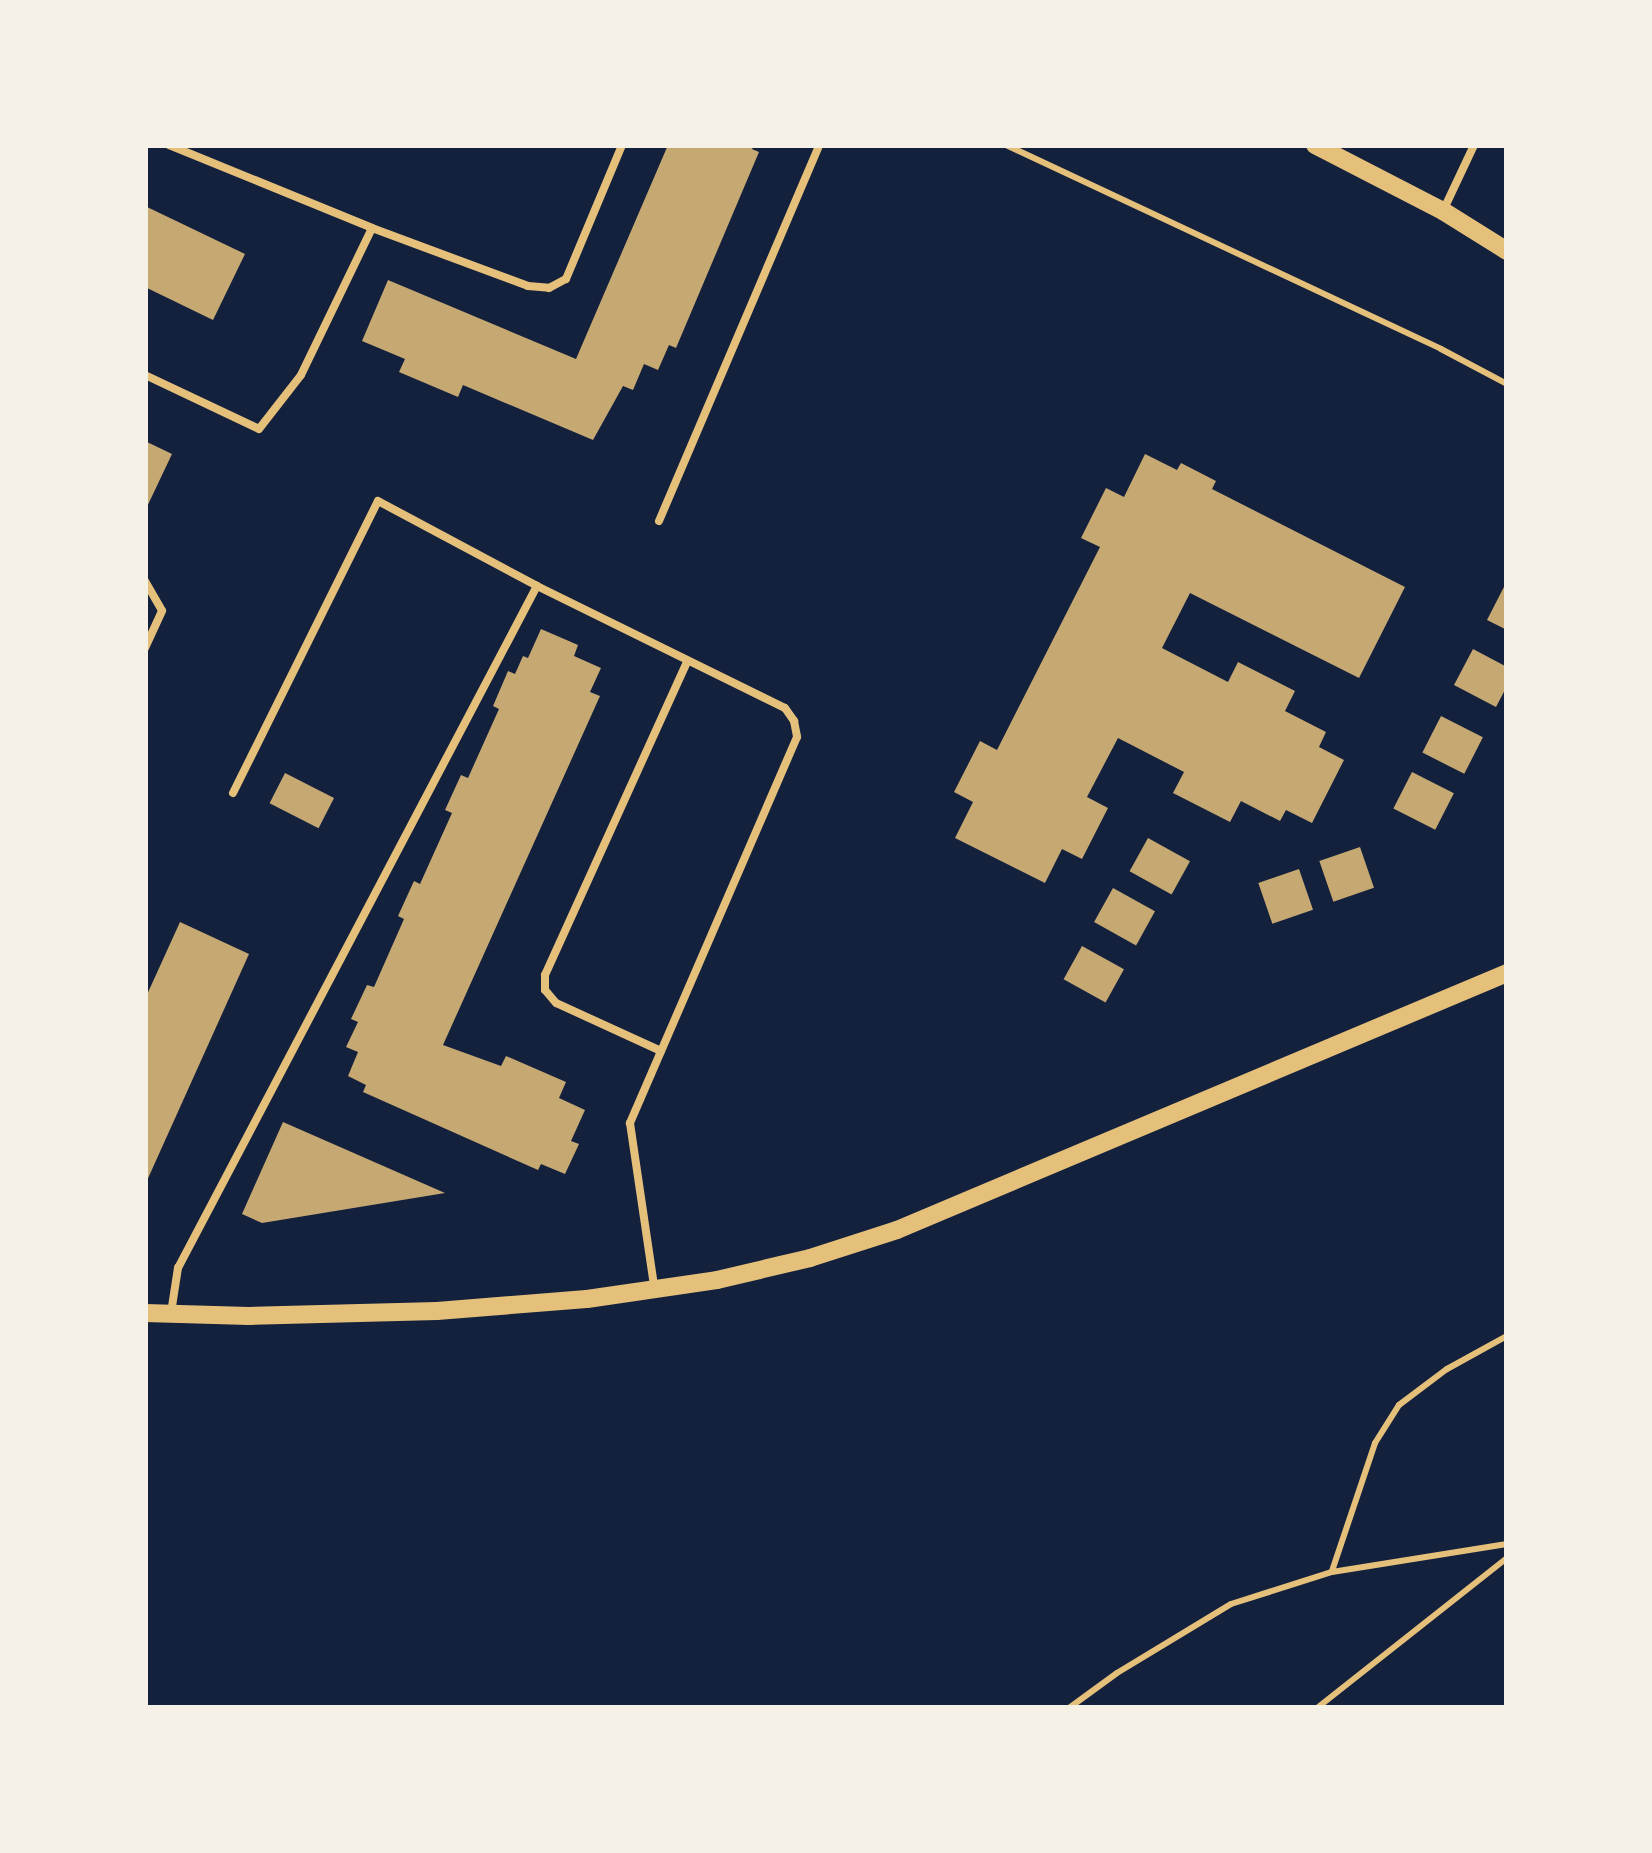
<!DOCTYPE html>
<html>
<head>
<meta charset="utf-8">
<style>
  body { margin:0 }
  #map { position:relative; width:1652px; height:1853px; overflow:hidden; background:#14213d; font-family:"Open Sans",sans-serif }
  div>[style] { position:absolute }
  .building>* { inset:0; background:#c6a872; transform-origin:0 0 }
  .path>* { height:6px; margin:-3px; padding:0 3px; transform-origin:3px; border-radius:3px; background:#e5c07b }
  .service>* { height:8px; margin:-4px; padding:0 4px; transform-origin:4px; border-radius:4px; background:#e5c07b }
  .tertiary>* { height:18px; margin:-9px; padding:0 9px; transform-origin:9px; border-radius:9px; background:#e5c07b }
  span { translate:-50% -50%; white-space:nowrap; text-align:center; line-height:1.15; -webkit-text-stroke:10px #f6f1e7; paint-order:stroke }
  .frame { position:absolute; inset:0; border:148px solid #f6f1e7; pointer-events:none }
</style>
</head>
<body>
<div id="map">
  <div class="building">
    <i style="clip-path:polygon(668px 145px,754px 145px,752px 149px,759px 152px,676px 348px,669px 345px,658px 370px,644px 364px,633px 390px,623px 386px,593px 440px,463px 385px,458px 397px,399px 372px,405px 359px,362px 341px,388px 280px,576px 359px)"></i>
    <i style="clip-path:polygon(145px 206px,245px 254px,213px 320px,145px 287px)"></i>
    <i style="clip-path:polygon(145px 441px,172px 454px,145px 511px)"></i>
    <i style="clip-path:polygon(1145px 454px,1177px 470px,1181px 463px,1216px 481px,1212px 489px,1405px 587px,1359px 678px,1190px 593px,1162px 648px,1228px 682px,1238px 662px,1295px 691px,1285px 711px,1326px 732px,1319px 747px,1344px 760px,1312px 823px,1286px 810px,1280px 821px,1241px 801px,1230px 822px,1173px 793px,1184px 772px,1118px 738px,1087px 797px,1108px 808px,1082px 859px,1062px 849px,1045px 883px,955px 838px,973px 802px,954px 792px,980px 741px,997px 750px,1100px 547px,1081px 538px,1106px 488px,1124px 497px)"></i>
    <i style="clip-path:polygon(1507px 581px,1507px 630px,1487px 620px)"></i>
    <i style="clip-path:polygon(541px 629px,578px 645px,574px 656px,601px 668px,590px 692px,600px 696px,443px 1045px,501px 1066px,506px 1056px,566px 1082px,559px 1098px,585px 1110px,571px 1141px,579px 1144px,565px 1174px,541px 1164px,538px 1170px,363px 1092px,366px 1085px,348px 1076px,358px 1052px,346px 1047px,358px 1022px,351px 1019px,367px 985px,374px 987px,404px 919px,398px 916px,414px 881px,420px 884px,452px 813px,445px 810px,461px 775px,468px 778px,499px 709px,493px 706px,508px 671px,515px 674px,523px 656px,528px 658px)"></i>
    <i style="clip-path:polygon(1473px 649px,1507px 667px,1507px 686px,1496px 707px,1454px 685px)"></i>
    <i style="left:1441px;top:716px;width:47px;height:41px;rotate:27deg"></i>
    <i style="left:1412px;top:772px;width:47px;height:41px;rotate:27deg"></i>
    <i style="left:285px;top:773px;width:55px;height:34px;rotate:27deg"></i>
    <i style="left:1148px;top:838px;width:48px;height:38px;rotate:29deg"></i>
    <i style="left:1360px;top:847px;width:43px;height:43px;rotate:71deg"></i>
    <i style="left:1299px;top:869px;width:43px;height:43px;rotate:71deg"></i>
    <i style="left:1113px;top:888px;width:48px;height:39px;rotate:29deg"></i>
    <i style="clip-path:polygon(180px 922px,249px 954px,145px 1185px,145px 999px)"></i>
    <i style="left:1082px;top:946px;width:48px;height:38px;rotate:29deg"></i>
    <i style="clip-path:polygon(283px 1122px,445px 1193px,262px 1223px,242px 1214px)"></i>
  </div>
  <div class="path">
    <i style="left:1006px;top:145px;width:480px;rotate:25.1deg"></i>
    <i style="left:1441px;top:349px;width:75px;rotate:27.9deg"></i>
    <i style="left:1332px;top:1571px;width:135px;rotate:-71.4deg"></i>
    <i style="left:1375px;top:1443px;width:45px;rotate:-57.7deg"></i>
    <i style="left:1399px;top:1405px;width:60px;rotate:-36.9deg"></i>
    <i style="left:1447px;top:1369px;width:68px;rotate:-28.8deg"></i>
    <i style="left:1069px;top:1708px;width:59px;rotate:-36.1deg"></i>
    <i style="left:1117px;top:1673px;width:133px;rotate:-31.2deg"></i>
    <i style="left:1231px;top:1604px;width:106px;rotate:-17.6deg"></i>
    <i style="left:1332px;top:1572px;width:177px;rotate:-9.1deg"></i>
    <i style="left:1317px;top:1708px;width:242px;rotate:-38.3deg"></i>
  </div>
  <div class="service">
    <i style="left:169px;top:145px;width:219px;rotate:22.2deg"></i>
    <i style="left:1443px;top:211px;width:73px;rotate:-64.8deg"></i>
    <i style="left:145px;top:375px;width:126px;rotate:25.3deg"></i>
    <i style="left:259px;top:429px;width:68px;rotate:-52.1deg"></i>
    <i style="left:301px;top:375px;width:163px;rotate:-64.2deg"></i>
    <i style="left:372px;top:228px;width:166px;rotate:20.4deg"></i>
    <i style="left:528px;top:286px;width:21px;rotate:5deg"></i>
    <i style="left:549px;top:288px;width:19px;rotate:-28deg"></i>
    <i style="left:566px;top:279px;width:145px;rotate:-67.3deg"></i>
    <i style="left:659px;top:521px;width:409px;rotate:-66.9deg"></i>
    <i style="left:145px;top:581px;width:34px;rotate:60deg"></i>
    <i style="left:162px;top:611px;width:41px;rotate:114.7deg"></i>
    <i style="left:233px;top:793px;width:326px;rotate:-63.6deg"></i>
    <i style="left:378px;top:501px;width:180px;rotate:28.1deg"></i>
    <i style="left:661px;top:1051px;width:115px;rotate:-155.4deg"></i>
    <i style="left:556px;top:1003px;width:17px;rotate:-130deg"></i>
    <i style="left:545px;top:990px;width:15px;rotate:-90deg"></i>
    <i style="left:545px;top:975px;width:344px;rotate:-65.6deg"></i>
    <i style="left:171px;top:1313px;width:46px;rotate:-81.2deg"></i>
    <i style="left:178px;top:1268px;width:771px;rotate:-62.24deg"></i>
    <i style="left:537px;top:586px;width:276px;rotate:26.2deg"></i>
    <i style="left:785px;top:708px;width:16px;rotate:55deg"></i>
    <i style="left:794px;top:721px;width:16px;rotate:79deg"></i>
    <i style="left:797px;top:737px;width:421px;rotate:113.4deg"></i>
    <i style="left:630px;top:1123px;width:165px;rotate:81.6deg"></i>
  </div>
  <div class="tertiary">
    <i style="left:1315px;top:145px;width:144px;rotate:27.3deg"></i>
    <i style="left:1443px;top:211px;width:75px;rotate:32deg"></i>
    <i style="left:145px;top:1313px;width:104px;rotate:1.7deg"></i>
    <i style="left:249px;top:1316px;width:188px;rotate:-1.5deg"></i>
    <i style="left:437px;top:1311px;width:150px;rotate:-4.6deg"></i>
    <i style="left:587px;top:1299px;width:131px;rotate:-8.3deg"></i>
    <i style="left:717px;top:1280px;width:96px;rotate:-13.3deg"></i>
    <i style="left:810px;top:1258px;width:91px;rotate:-17.8deg"></i>
    <i style="left:897px;top:1230px;width:662px;rotate:-22.85deg"></i>
  </div>
  <div class="frame"></div>
</div>
</body>
</html>
